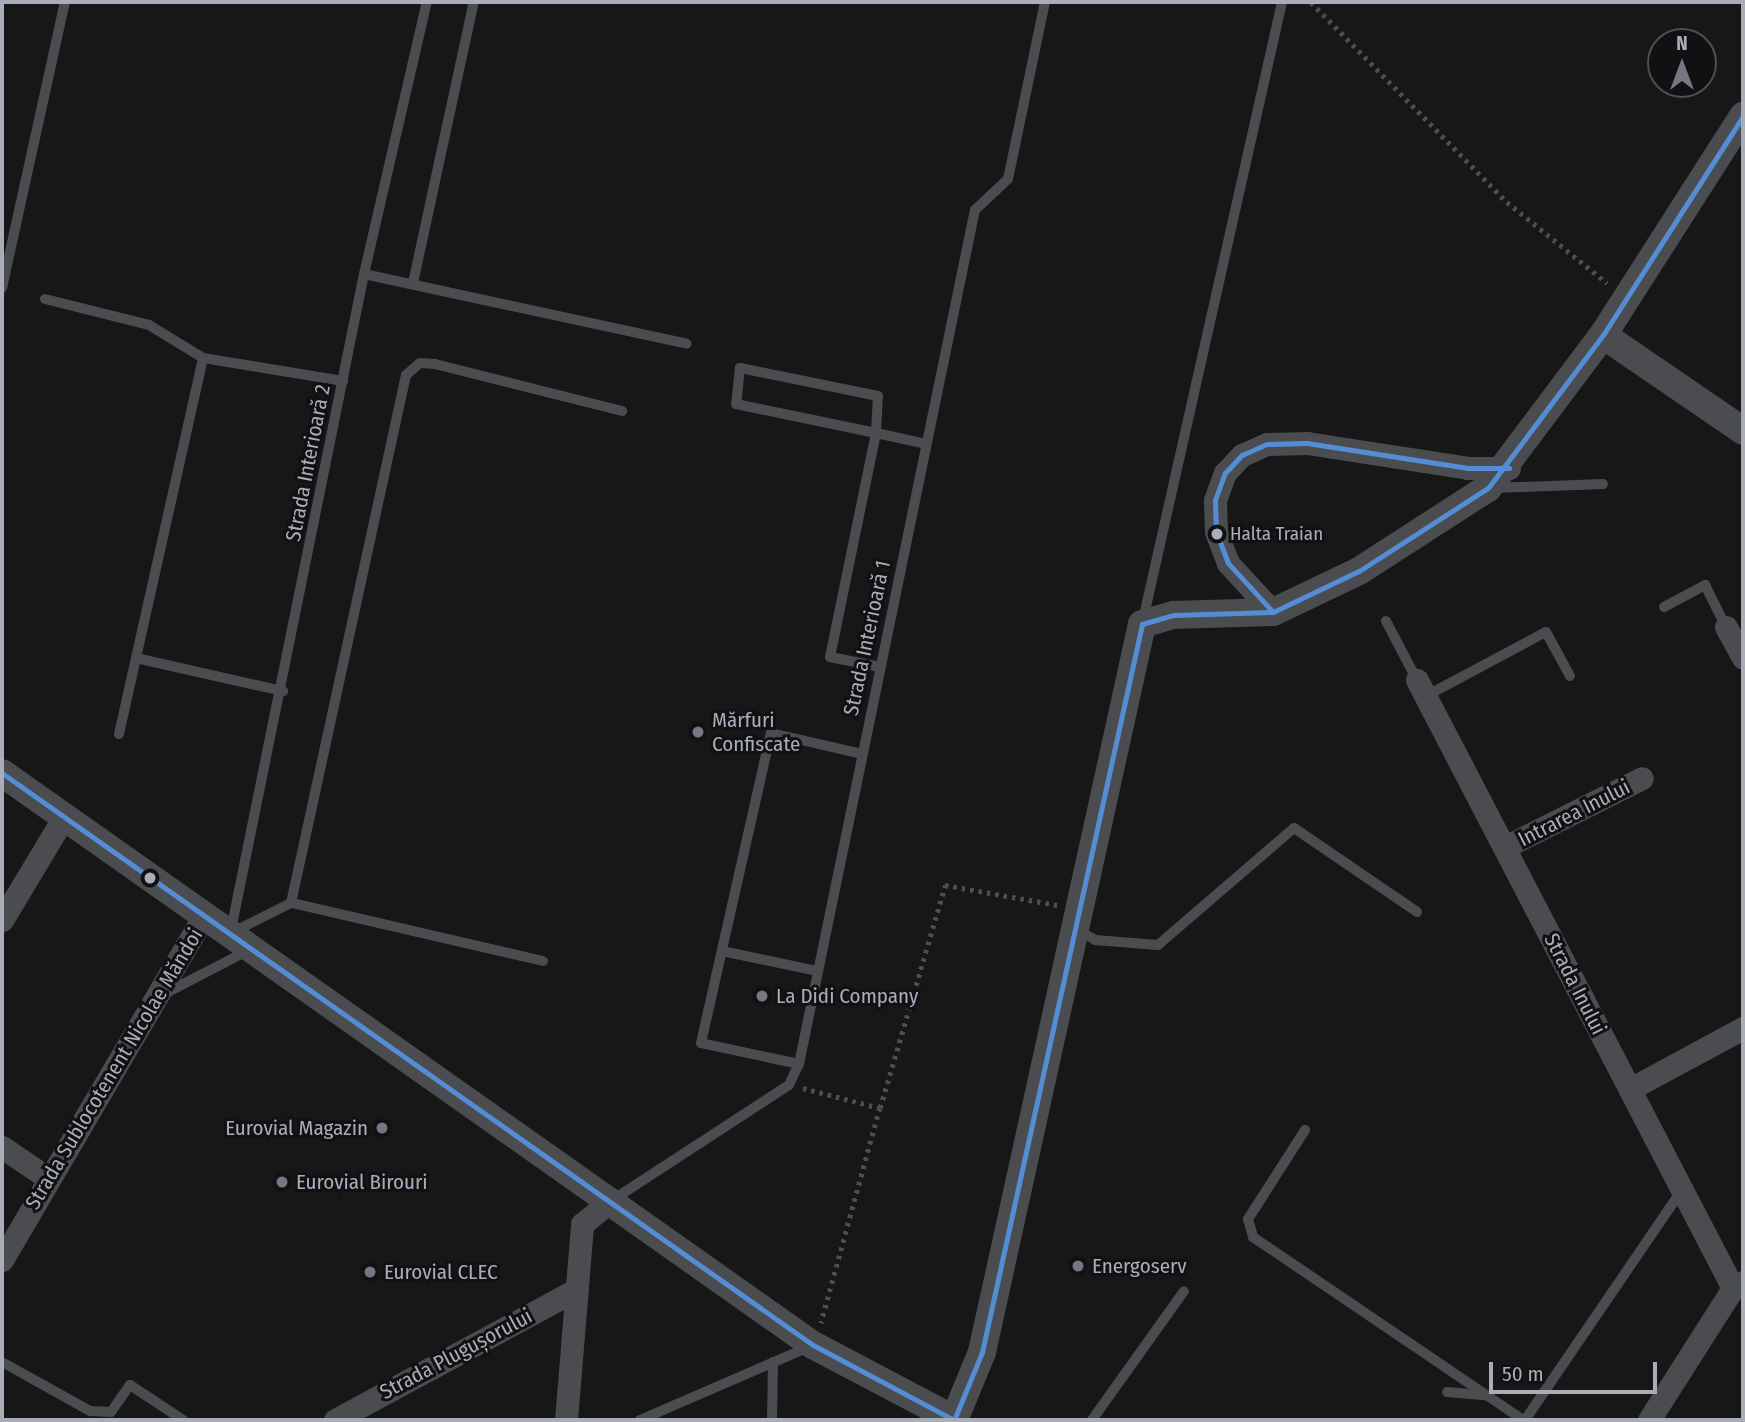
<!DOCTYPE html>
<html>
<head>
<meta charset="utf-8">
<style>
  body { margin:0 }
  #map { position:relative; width:1745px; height:1422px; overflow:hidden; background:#171717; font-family:"Fira Sans Condensed",sans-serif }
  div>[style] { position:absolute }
  .path>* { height:4.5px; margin-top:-2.25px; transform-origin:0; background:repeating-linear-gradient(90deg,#4d4e52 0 3.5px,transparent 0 8.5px) }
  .service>* { height:10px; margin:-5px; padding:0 5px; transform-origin:5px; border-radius:5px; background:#4b4c50 }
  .minor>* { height:23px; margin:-11.5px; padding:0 11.5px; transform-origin:11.5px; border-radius:11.5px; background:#4b4c50 }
  .tertiary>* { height:28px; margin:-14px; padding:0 14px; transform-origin:14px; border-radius:14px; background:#4b4c50 }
  .bus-1>* { height:5px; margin:-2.5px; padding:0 2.5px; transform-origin:2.5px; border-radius:2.5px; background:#548dd4 }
  .dots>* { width:19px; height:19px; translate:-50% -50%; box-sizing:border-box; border:4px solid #111113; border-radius:50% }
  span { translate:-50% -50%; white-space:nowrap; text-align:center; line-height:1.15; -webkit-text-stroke:6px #111113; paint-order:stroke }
  .bus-label { font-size:19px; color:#a8adb8 }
  .left { translate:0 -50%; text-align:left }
  .street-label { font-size:21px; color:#a8adb8 }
  .poi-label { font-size:21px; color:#a8adb8 }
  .right { translate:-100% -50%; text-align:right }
  .frame { position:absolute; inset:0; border:4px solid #a8adb8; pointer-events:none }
  .north { position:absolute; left:1647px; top:28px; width:70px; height:70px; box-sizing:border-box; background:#111113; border:2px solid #4d4f55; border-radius:50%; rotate:0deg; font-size:19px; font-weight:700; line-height:28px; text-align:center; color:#a8adb8 }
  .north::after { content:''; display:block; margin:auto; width:24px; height:32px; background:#757880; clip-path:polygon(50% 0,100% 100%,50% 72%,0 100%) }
  .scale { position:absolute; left:1489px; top:1362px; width:168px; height:32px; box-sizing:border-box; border:4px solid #a8adb8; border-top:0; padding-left:9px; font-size:21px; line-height:24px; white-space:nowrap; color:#a8adb8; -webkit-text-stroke:5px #111113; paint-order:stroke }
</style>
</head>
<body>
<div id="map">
  <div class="path">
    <i style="left:1311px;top:2px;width:280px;rotate:45.6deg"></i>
    <i style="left:1507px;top:202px;width:129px;rotate:39deg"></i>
    <i style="left:803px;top:1088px;width:80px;rotate:14.6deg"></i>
    <i style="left:880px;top:1108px;width:223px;rotate:105.3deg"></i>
    <i style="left:880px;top:1108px;width:232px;rotate:-73.7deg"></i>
    <i style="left:945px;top:885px;width:114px;rotate:10.1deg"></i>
  </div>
  <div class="service">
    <i style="left:364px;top:274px;width:330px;rotate:12.2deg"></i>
    <i style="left:413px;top:283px;width:288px;rotate:-77.8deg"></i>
    <i style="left:2px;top:288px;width:293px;rotate:-77.6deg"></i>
    <i style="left:45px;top:299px;width:107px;rotate:14deg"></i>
    <i style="left:149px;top:325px;width:63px;rotate:31.4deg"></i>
    <i style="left:203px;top:358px;width:142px;rotate:9.3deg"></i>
    <i style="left:1494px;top:488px;width:109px;rotate:-2.1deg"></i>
    <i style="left:1664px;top:607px;width:47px;rotate:-28.2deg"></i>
    <i style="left:1705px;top:585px;width:47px;rotate:63.4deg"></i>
    <i style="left:1143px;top:620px;width:633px;rotate:-77.32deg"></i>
    <i style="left:1386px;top:621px;width:67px;rotate:62.3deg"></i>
    <i style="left:136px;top:658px;width:151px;rotate:12.7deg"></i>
    <i style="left:880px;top:667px;width:51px;rotate:-168.7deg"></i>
    <i style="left:830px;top:657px;width:229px;rotate:-78.4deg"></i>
    <i style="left:876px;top:433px;width:37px;rotate:-87deg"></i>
    <i style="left:878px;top:396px;width:141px;rotate:-168.5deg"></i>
    <i style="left:740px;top:368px;width:36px;rotate:96deg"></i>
    <i style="left:736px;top:404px;width:143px;rotate:11.7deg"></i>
    <i style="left:876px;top:433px;width:51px;rotate:12.4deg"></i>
    <i style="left:1426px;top:696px;width:136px;rotate:-28.1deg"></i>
    <i style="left:1546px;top:632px;width:50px;rotate:61.4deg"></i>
    <i style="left:119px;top:734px;width:385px;rotate:-77.4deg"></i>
    <i style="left:231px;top:930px;width:669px;rotate:-78.54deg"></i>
    <i style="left:364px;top:274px;width:279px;rotate:-77deg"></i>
    <i style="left:1078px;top:930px;width:20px;rotate:30deg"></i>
    <i style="left:1095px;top:940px;width:63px;rotate:4.5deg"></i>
    <i style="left:1158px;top:945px;width:179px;rotate:-40.7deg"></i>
    <i style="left:1294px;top:828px;width:149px;rotate:34.3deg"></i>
    <i style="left:233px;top:932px;width:65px;rotate:-26.6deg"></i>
    <i style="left:722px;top:951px;width:98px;rotate:11.8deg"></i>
    <i style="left:543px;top:961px;width:259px;rotate:-167deg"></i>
    <i style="left:291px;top:903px;width:540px;rotate:-77.71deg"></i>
    <i style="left:406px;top:375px;width:18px;rotate:-41deg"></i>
    <i style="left:420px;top:363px;width:15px;rotate:4deg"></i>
    <i style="left:435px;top:364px;width:193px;rotate:14.1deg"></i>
    <i style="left:162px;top:995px;width:96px;rotate:-27.4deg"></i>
    <i style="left:799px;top:1064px;width:100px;rotate:-167.9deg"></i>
    <i style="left:701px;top:1043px;width:318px;rotate:-77.3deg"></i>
    <i style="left:771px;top:733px;width:93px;rotate:13deg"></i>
    <i style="left:1305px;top:1130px;width:106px;rotate:122.6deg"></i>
    <i style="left:1248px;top:1219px;width:19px;rotate:74deg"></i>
    <i style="left:1253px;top:1237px;width:326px;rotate:34.1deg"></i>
    <i style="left:611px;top:1201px;width:212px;rotate:-33.1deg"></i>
    <i style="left:789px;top:1085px;width:23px;rotate:-65deg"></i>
    <i style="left:799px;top:1064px;width:872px;rotate:-78.36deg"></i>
    <i style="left:975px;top:210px;width:45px;rotate:-43.2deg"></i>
    <i style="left:1008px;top:179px;width:181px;rotate:-78.2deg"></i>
    <i style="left:2px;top:1362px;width:101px;rotate:29.1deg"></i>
    <i style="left:90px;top:1411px;width:21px;rotate:3deg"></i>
    <i style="left:111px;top:1412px;width:33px;rotate:-55deg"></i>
    <i style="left:130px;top:1385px;width:64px;rotate:33.4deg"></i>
    <i style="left:1447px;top:1392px;width:38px;rotate:5deg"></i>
    <i style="left:640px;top:1420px;width:186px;rotate:-23.4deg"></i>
    <i style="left:772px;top:1420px;width:58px;rotate:-89deg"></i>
    <i style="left:1092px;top:1420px;width:158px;rotate:-54.5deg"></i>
    <i style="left:1525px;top:1420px;width:277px;rotate:-55.7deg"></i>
  </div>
  <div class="minor">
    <i style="left:1273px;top:612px;width:67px;rotate:-132.6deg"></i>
    <i style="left:1228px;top:563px;width:34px;rotate:-111deg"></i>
    <i style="left:1216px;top:531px;width:31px;rotate:-92deg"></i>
    <i style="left:1215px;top:500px;width:29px;rotate:-70deg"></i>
    <i style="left:1225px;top:473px;width:25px;rotate:-47deg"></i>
    <i style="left:1242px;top:455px;width:27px;rotate:-24deg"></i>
    <i style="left:1267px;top:444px;width:40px;rotate:-1.4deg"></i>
    <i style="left:1307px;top:443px;width:163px;rotate:8.8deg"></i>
    <i style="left:1468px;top:468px;width:41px"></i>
    <i style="left:1726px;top:627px;width:35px;rotate:61deg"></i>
    <i style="left:1417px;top:680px;width:685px;rotate:62.54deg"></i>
    <i style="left:1505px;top:847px;width:153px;rotate:-26.7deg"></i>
    <i style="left:2px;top:920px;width:120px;rotate:-59deg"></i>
    <i style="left:1630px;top:1089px;width:128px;rotate:-28.4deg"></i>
    <i style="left:2px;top:1147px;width:57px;rotate:34.2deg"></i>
    <i style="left:2px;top:1260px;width:401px;rotate:-59.6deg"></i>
    <i style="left:335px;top:1420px;width:275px;rotate:-28.4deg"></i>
    <i style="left:566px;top:1420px;width:197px;rotate:-85.3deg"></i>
    <i style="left:582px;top:1224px;width:35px;rotate:-39deg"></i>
    <i style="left:1649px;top:1420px;width:156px;rotate:-57.5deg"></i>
    <i style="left:1733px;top:1288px;width:12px;rotate:-31deg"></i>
  </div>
  <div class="tertiary">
    <i style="left:1603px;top:335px;width:170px;rotate:34.4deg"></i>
    <i style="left:2px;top:773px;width:992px;rotate:35.2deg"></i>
    <i style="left:813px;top:1345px;width:161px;rotate:27.8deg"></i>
    <i style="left:954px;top:1420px;width:74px;rotate:-67.6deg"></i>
    <i style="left:982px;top:1352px;width:745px;rotate:-77.6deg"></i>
    <i style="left:1142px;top:624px;width:33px;rotate:-16deg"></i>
    <i style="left:1174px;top:615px;width:99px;rotate:-1.7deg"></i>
    <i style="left:1273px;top:612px;width:95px;rotate:-25.5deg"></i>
    <i style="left:1359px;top:571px;width:153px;rotate:-32.8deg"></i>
    <i style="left:1488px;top:488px;width:191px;rotate:-53.1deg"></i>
    <i style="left:1603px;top:335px;width:260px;rotate:-57.4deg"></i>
  </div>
  <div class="bus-1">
    <i style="left:1273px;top:612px;width:67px;rotate:-132.6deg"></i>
    <i style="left:1228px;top:563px;width:34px;rotate:-111deg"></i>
    <i style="left:1216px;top:531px;width:31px;rotate:-92deg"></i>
    <i style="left:1215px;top:500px;width:29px;rotate:-70deg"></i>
    <i style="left:1225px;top:473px;width:25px;rotate:-47deg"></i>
    <i style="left:1242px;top:455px;width:27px;rotate:-24deg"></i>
    <i style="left:1267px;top:444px;width:40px;rotate:-1.4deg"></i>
    <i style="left:1307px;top:443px;width:163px;rotate:8.8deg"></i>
    <i style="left:1468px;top:468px;width:41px"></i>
    <i style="left:1142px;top:624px;width:33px;rotate:-16deg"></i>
    <i style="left:1174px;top:615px;width:99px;rotate:-1.7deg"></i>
    <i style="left:1273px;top:612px;width:95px;rotate:-25.5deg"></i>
    <i style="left:1359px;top:571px;width:153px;rotate:-32.8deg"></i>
    <i style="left:1488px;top:488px;width:191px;rotate:-53.1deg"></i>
    <i style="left:1603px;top:335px;width:260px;rotate:-57.4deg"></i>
    <i style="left:2px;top:773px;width:992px;rotate:35.2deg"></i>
    <i style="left:813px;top:1345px;width:160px;rotate:28deg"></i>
    <i style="left:954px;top:1420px;width:74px;rotate:-67.6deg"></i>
    <i style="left:982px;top:1352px;width:745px;rotate:-77.6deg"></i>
  </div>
  <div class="dots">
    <i style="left:1217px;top:534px;background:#a8adb8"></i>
    <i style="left:698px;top:732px;background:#757880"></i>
    <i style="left:150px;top:878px;background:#a8adb8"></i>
    <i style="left:762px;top:996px;background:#757880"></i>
    <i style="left:382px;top:1128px;background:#757880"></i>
    <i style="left:282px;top:1182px;background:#757880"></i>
    <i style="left:1078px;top:1266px;background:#757880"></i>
    <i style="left:370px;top:1272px;background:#757880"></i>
  </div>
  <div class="bus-label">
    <span class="left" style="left:1230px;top:534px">Halta Traian</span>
  </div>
  <div class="street-label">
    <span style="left:308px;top:463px;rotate:-79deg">Strada Interioară 2</span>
    <span style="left:867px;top:638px;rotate:-78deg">Strada Interioară 1</span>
    <span style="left:1574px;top:813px;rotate:-27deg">Intrarea Inului</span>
    <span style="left:1575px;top:984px;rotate:63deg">Strada Inului</span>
    <span style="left:114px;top:1069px;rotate:-59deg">Strada Sublocotenent Nicolae Măndoi</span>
    <span style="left:456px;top:1354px;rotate:-28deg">Strada Plugușorului</span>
  </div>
  <div class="poi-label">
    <span class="left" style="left:712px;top:732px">Mărfuri<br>Confiscate</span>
    <span class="left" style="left:776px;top:996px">La Didi Company</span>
    <span class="right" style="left:368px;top:1128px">Eurovial Magazin</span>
    <span class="left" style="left:296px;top:1182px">Eurovial Birouri</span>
    <span class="left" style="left:1092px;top:1266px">Energoserv</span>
    <span class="left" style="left:384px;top:1272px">Eurovial CLEC</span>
  </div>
  <div class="frame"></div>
  <div class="north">N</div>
  <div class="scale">50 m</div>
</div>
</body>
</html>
